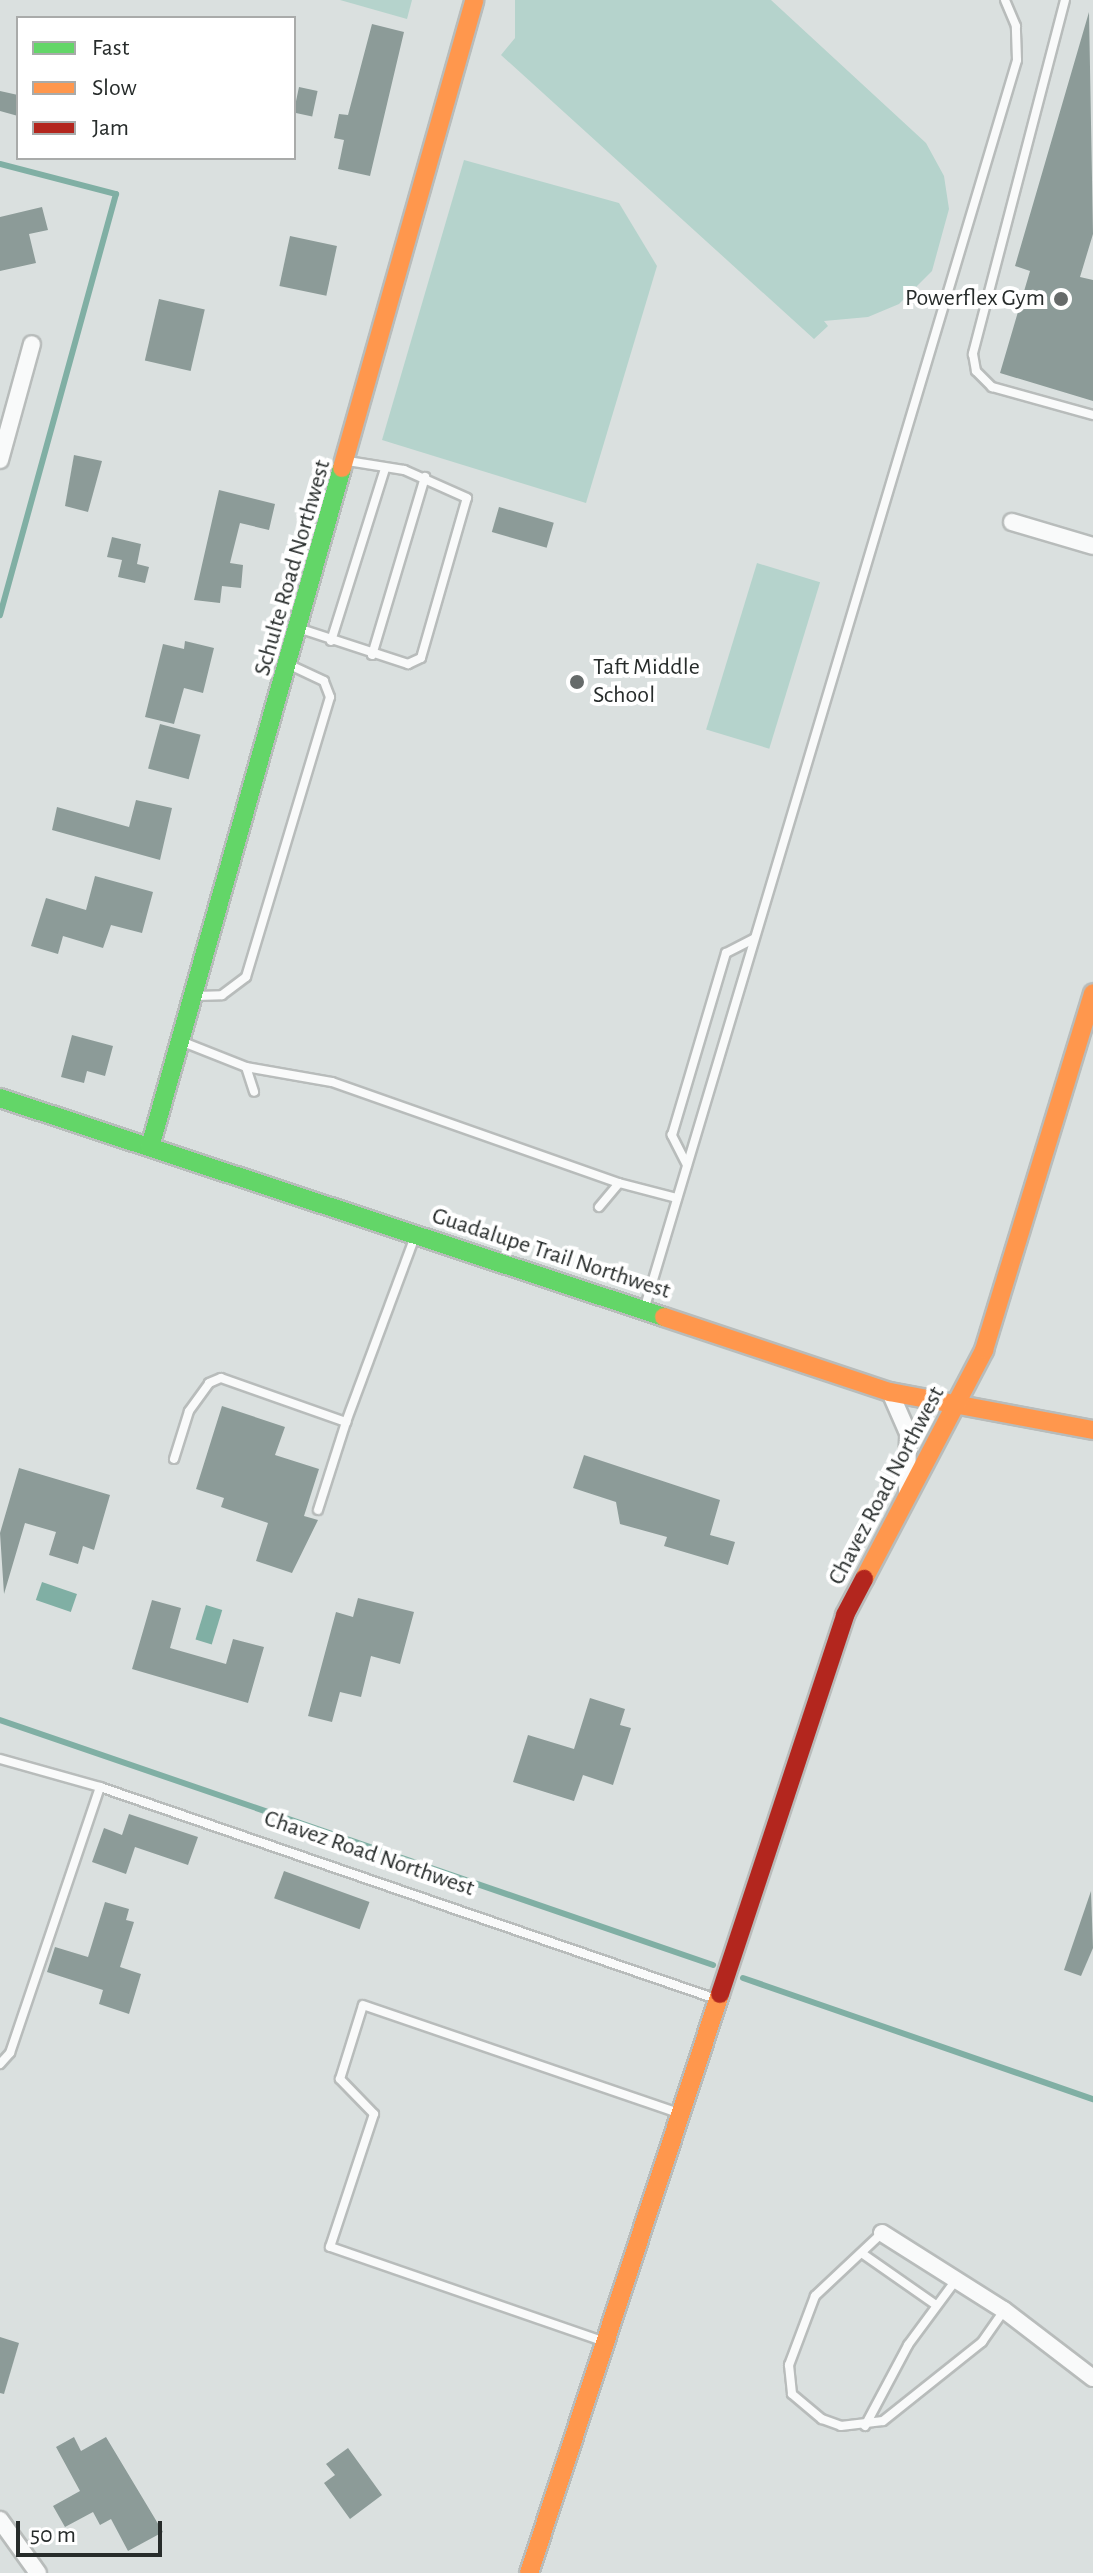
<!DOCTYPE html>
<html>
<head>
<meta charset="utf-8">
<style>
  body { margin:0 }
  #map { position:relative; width:1093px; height:2573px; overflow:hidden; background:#dae0df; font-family:"Alegreya Sans",sans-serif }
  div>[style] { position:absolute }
  .green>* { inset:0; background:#b5d3cc; transform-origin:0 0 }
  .water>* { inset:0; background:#80afa4; transform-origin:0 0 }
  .stream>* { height:6px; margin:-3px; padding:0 3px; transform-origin:3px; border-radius:3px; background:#80afa4 }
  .building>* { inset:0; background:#8c9b98; transform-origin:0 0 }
  .roads { filter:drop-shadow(2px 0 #b8bcbb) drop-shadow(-2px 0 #b8bcbb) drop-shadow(0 2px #b8bcbb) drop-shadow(0 -2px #b8bcbb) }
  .lane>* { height:8px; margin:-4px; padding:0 4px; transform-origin:4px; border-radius:4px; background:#f9fafa }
  .street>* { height:16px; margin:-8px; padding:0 8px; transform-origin:8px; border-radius:8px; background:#f9fafa }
  .fast>* { height:18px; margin:-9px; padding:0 9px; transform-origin:9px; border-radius:9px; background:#63d668 }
  .slow>* { height:18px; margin:-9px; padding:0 9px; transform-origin:9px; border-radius:9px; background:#ff974d }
  .jam>* { height:18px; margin:-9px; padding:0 9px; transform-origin:9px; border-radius:9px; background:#b3261e }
  .dots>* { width:22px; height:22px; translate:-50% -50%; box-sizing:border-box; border:4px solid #fff; border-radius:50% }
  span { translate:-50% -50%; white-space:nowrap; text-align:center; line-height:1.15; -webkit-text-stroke:8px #fff; paint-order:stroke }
  .poi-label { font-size:24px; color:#272c2b }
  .right { translate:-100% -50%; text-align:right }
  .left { translate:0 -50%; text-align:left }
  .street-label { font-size:24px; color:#272c2b }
  .legend { position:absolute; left:16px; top:16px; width:280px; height:144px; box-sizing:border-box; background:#fff; border:2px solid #a9abaa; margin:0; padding:10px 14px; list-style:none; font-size:24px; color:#272c2b }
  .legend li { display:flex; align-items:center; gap:16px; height:40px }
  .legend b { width:40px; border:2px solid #a9abaa }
  .scale { position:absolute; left:16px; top:2521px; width:146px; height:36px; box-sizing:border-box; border:4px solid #272c2b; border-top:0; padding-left:10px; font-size:24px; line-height:28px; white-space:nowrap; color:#272c2b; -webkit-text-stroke:6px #fff; paint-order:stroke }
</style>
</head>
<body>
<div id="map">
  <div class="green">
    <i style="clip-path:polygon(340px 0,412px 0,407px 19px)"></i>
    <i style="clip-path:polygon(515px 0,771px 0,926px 143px,944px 176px,949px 209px,932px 271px,899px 304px,868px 317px,824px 321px,828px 326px,814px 339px,501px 55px,515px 38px)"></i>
    <i style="clip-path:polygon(464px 160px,619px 203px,657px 266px,586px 503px,382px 440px)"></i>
    <i style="left:757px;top:563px;width:66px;height:174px;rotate:17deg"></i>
  </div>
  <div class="water">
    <i style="left:42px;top:1582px;width:37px;height:19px;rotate:19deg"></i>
    <i style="left:206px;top:1605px;width:17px;height:36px;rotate:17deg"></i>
  </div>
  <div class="stream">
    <i style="left:0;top:164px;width:120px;rotate:14.5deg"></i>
    <i style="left:116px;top:194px;width:437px;rotate:105.4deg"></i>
    <i style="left:0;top:1720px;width:754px;rotate:18.96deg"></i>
    <i style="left:743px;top:1978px;width:370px;rotate:19.1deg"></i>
  </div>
  <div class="building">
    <i style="clip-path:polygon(1089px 12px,1093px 234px,1080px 277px,1093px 280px,1093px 401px,1000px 373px,1030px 271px,1015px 266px)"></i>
    <i style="clip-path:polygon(372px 24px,404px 32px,370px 176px,338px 169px,344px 140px,334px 138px,339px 114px,348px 115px)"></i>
    <i style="left:299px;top:87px;width:19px;height:26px;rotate:12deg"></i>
    <i style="clip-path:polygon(0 91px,18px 95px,18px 116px,0 111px)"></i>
    <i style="clip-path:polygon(42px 207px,48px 230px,29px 234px,36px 263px,0 271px,0 217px)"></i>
    <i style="left:290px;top:236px;width:48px;height:51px;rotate:12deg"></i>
    <i style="left:159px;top:299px;width:47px;height:63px;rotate:13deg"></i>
    <i style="clip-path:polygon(74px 455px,102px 461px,88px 512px,65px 506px)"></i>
    <i style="clip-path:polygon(219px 490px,275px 504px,269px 530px,240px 523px,230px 563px,243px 565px,241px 588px,222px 586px,220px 603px,194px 600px)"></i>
    <i style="left:499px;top:507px;width:57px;height:26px;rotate:16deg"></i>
    <i style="clip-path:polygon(112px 537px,141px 544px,137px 564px,149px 567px,145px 583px,118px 577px,122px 560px,107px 557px)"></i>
    <i style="clip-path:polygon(185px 641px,214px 648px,203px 693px,184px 688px,174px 724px,145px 717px,163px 644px,184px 649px)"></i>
    <i style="left:160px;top:724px;width:42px;height:46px;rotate:15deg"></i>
    <i style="clip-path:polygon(136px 800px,172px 808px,160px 860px,52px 830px,57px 807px,129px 827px)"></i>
    <i style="clip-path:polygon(95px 876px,153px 892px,142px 933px,111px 925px,103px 948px,63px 936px,58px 954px,31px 946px,46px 898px,86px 910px)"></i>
    <i style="clip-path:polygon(72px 1035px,113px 1046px,105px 1076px,87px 1071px,84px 1083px,61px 1077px)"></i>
    <i style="clip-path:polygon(222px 1406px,285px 1427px,275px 1455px,319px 1469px,304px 1516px,318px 1520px,292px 1573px,256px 1561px,268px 1523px,221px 1507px,224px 1498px,196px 1489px)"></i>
    <i style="clip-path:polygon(584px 1455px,720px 1500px,710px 1535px,735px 1542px,728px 1565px,664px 1546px,667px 1537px,620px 1524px,616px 1502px,573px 1488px)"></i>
    <i style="clip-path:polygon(19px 1468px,110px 1495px,94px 1550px,83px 1546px,78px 1564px,49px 1555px,56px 1532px,25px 1523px,4px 1594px,0 1533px)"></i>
    <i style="clip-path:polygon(358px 1598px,414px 1612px,400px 1664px,371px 1656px,361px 1697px,340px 1692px,332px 1722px,308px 1716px,336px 1612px,353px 1617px)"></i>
    <i style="clip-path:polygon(152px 1600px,181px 1608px,170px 1648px,226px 1664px,233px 1639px,264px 1647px,248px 1703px,132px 1669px)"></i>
    <i style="clip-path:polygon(590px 1698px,625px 1709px,620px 1725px,631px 1728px,613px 1785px,583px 1775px,574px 1801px,513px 1782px,528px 1735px,574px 1749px)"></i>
    <i style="clip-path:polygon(129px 1814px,198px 1837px,188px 1865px,135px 1847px,126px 1874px,92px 1862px,104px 1828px,122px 1835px)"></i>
    <i style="left:284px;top:1871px;width:91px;height:29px;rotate:20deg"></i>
    <i style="clip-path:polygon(1091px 1891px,1093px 1948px,1081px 1976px,1064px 1970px)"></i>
    <i style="clip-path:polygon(105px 1902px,129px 1909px,126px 1920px,134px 1922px,120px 1967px,141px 1974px,129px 2014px,99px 2004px,103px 1990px,47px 1972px,55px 1947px,88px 1957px)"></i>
    <i style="clip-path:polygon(0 2337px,19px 2343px,4px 2394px,0 2393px)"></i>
    <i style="clip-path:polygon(74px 2437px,81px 2451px,106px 2437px,163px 2532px,128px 2551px,111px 2519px,100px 2525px,93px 2512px,65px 2527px,53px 2506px,80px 2491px,56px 2447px)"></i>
    <i style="clip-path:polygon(348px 2448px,382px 2495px,350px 2519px,324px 2483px,335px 2475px,326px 2464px)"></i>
  </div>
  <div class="roads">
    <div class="lane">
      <i style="left:1065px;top:0;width:366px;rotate:104.6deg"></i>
      <i style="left:973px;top:354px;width:17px;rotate:80deg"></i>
      <i style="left:976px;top:371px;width:23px;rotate:45deg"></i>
      <i style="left:992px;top:387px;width:105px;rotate:15.5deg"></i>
      <i style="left:301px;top:629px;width:113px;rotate:18.1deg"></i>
      <i style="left:408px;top:664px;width:14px;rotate:-25deg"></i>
      <i style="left:421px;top:658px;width:166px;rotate:-74deg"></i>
      <i style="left:467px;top:498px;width:69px;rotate:-156deg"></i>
      <i style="left:404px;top:470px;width:57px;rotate:-170.9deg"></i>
      <i style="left:331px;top:641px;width:180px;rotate:-72.6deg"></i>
      <i style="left:372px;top:655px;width:186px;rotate:-73.4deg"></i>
      <i style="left:197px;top:996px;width:25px;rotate:-2deg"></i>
      <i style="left:222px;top:995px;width:30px;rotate:-37deg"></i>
      <i style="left:246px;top:977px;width:292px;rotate:-73.3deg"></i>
      <i style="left:330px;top:697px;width:17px;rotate:-111deg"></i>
      <i style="left:324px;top:681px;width:38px;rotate:-155deg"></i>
      <i style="left:183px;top:1042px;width:68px;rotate:21.6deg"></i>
      <i style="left:246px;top:1067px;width:26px;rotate:72deg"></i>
      <i style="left:246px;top:1067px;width:87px;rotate:9.9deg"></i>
      <i style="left:332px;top:1082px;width:304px;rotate:19.4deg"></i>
      <i style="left:687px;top:1165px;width:34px;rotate:-117deg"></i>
      <i style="left:672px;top:1135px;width:190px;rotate:-73.5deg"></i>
      <i style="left:726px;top:953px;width:31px;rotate:-27deg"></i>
      <i style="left:599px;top:1207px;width:31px;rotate:-50deg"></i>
      <i style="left:619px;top:1183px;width:60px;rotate:14.5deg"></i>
      <i style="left:644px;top:1310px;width:1304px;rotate:-73.38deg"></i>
      <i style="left:1017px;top:60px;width:34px;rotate:-92deg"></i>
      <i style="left:1016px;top:26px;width:28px;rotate:-113deg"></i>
      <i style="left:174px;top:1459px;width:50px;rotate:-72.6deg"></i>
      <i style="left:189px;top:1411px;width:34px;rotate:-54deg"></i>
      <i style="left:209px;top:1383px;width:13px;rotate:-23deg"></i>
      <i style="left:221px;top:1378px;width:133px;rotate:19.4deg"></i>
      <i style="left:346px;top:1422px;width:198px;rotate:-69.6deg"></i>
      <i style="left:318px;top:1510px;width:92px;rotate:-72.3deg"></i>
      <i style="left:0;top:1759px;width:104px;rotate:15.6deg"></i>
      <i style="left:100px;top:1787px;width:651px;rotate:18.99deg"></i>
      <i style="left:0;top:2064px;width:15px;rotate:-48deg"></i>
      <i style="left:10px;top:2053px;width:281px;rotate:-71.3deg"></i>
      <i style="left:882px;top:2233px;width:92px;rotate:136.8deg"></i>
      <i style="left:815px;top:2296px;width:74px;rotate:110.6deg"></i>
      <i style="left:789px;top:2365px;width:29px;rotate:84deg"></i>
      <i style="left:792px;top:2394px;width:39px;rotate:40deg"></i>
      <i style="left:822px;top:2419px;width:20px;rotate:20deg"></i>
      <i style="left:841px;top:2426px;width:42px;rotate:-6.8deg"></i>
      <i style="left:883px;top:2421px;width:127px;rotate:-38.6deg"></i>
      <i style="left:982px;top:2342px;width:39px;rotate:-55deg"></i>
      <i style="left:863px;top:2254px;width:89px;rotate:34.9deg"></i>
      <i style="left:605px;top:2342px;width:291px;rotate:-160.9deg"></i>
      <i style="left:330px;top:2247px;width:140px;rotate:-71.7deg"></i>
      <i style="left:374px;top:2114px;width:49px;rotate:-134.2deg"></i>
      <i style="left:340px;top:2079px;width:77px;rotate:-72.7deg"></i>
      <i style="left:363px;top:2005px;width:336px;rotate:18.9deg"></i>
      <i style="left:865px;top:2426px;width:92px;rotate:-62deg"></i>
      <i style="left:908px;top:2345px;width:81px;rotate:-53.6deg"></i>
    </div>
    <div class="street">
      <i style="left:0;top:460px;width:120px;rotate:-74.6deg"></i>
      <i style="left:1012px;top:522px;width:84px;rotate:16.5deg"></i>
      <i style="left:890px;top:1392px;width:45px;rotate:66.3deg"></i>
      <i style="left:908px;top:1433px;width:61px;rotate:90.9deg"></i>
      <i style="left:882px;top:2233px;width:144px;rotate:32.3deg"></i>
      <i style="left:1004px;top:2310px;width:112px;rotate:37.4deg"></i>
      <i style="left:0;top:2520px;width:65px;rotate:54.4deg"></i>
    </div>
    <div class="fast">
      <i style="left:0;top:1098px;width:699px;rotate:18.25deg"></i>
      <i style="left:150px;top:1147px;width:706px;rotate:-74.21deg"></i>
    </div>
    <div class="slow">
      <i style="left:342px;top:468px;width:486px;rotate:-74.2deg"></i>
      <i style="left:664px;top:1317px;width:238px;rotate:18.4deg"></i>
      <i style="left:890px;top:1392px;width:207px;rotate:10.6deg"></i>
      <i style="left:864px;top:1579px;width:259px;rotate:-62.3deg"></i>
      <i style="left:984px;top:1350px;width:373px;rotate:-73deg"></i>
      <i style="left:529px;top:2573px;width:610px;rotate:-71.74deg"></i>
    </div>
    <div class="jam">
      <i style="left:720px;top:1994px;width:399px;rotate:-71.7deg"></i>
      <i style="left:845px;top:1615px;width:41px;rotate:-62.2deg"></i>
    </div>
  </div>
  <div class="dots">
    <i style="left:1061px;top:299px;background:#666b6a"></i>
    <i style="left:577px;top:682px;background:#666b6a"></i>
  </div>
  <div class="poi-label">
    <span class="right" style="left:1045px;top:299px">Powerflex Gym</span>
    <span class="left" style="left:593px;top:682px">Taft Middle<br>School</span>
  </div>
  <div class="street-label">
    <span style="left:293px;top:568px;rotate:-74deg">Schulte Road Northwest</span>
    <span style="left:551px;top:1254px;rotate:18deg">Guadalupe Trail Northwest</span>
    <span style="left:887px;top:1486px;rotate:-62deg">Chavez Road Northwest</span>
    <span style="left:369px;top:1854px;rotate:19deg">Chavez Road Northwest</span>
  </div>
  <ul class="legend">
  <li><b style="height:10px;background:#63d668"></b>Fast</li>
  <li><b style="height:10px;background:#ff974d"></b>Slow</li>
  <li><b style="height:10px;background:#b3261e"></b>Jam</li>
  </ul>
  <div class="scale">50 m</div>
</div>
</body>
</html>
